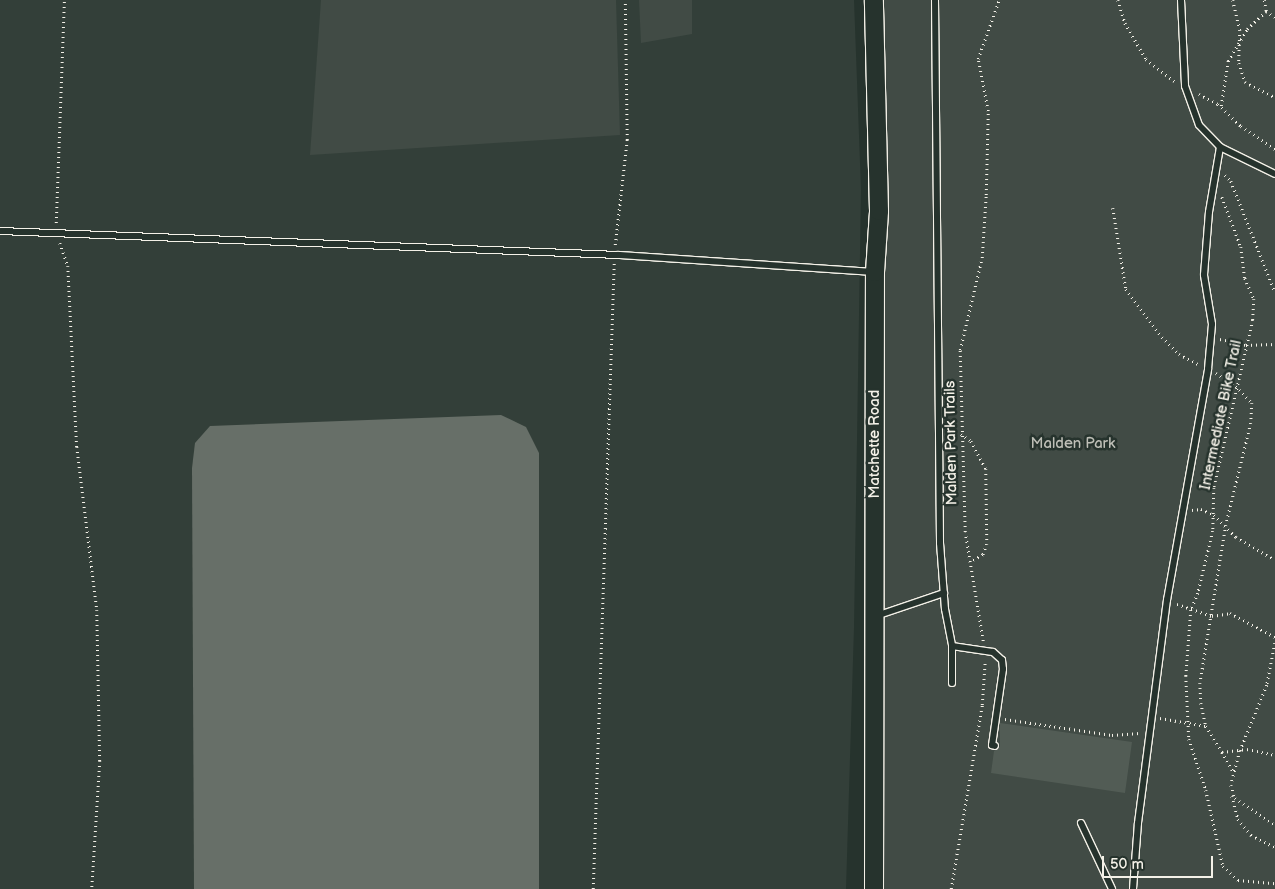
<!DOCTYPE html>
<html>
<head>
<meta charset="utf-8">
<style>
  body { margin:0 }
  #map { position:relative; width:1275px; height:889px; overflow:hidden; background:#26332d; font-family:"Balsamiq Sans",sans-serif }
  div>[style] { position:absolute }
  .built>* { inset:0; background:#333f39 }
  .green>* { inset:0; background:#414b45; transform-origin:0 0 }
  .water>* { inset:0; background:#676f68 }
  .building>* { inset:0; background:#525c55 }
  .path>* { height:2.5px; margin-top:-1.25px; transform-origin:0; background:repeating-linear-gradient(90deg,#f4f1e8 0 1px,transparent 0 5px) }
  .roads { filter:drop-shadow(1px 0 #f4f1e8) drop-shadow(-1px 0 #f4f1e8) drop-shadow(0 1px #f4f1e8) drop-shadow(0 -1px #f4f1e8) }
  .service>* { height:6px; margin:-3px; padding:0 3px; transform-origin:3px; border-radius:3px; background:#26332d }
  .secondary>* { height:18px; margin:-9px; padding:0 9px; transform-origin:9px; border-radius:9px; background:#26332d }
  span { translate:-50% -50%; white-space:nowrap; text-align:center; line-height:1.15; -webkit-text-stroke:5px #26332d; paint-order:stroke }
  .street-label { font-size:15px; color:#f4f1e8 }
  .park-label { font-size:15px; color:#bebfb7 }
  .scale { position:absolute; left:1102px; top:856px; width:111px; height:22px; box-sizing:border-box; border:2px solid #f4f1e8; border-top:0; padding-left:6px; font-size:15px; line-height:18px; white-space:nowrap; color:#f4f1e8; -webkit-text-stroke:4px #26332d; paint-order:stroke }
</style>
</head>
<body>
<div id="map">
  <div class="built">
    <i style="clip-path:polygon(0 0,854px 0,861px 190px,854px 627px,846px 889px,0 889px)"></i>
  </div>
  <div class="green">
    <i style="clip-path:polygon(321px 0,616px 0,620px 135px,310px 155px)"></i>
    <i style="clip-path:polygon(639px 0,692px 0,692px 34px,641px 43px)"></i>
    <i style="left:870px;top:0;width:405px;height:889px"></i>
  </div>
  <div class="water">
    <i style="clip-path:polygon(501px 415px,526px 427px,539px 453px,539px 889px,194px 889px,192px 468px,195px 443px,210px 426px)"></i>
  </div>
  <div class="building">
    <i style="clip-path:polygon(1000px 723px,1132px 742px,1125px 793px,991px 773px,994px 751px,1000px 747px)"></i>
  </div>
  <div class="path">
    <i style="left:1118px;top:0;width:24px;rotate:73deg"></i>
    <i style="left:1125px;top:23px;width:42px;rotate:59.7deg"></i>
    <i style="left:1146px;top:59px;width:36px;rotate:38deg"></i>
    <i style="left:1233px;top:0;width:31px;rotate:77deg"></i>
    <i style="left:1240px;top:30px;width:33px;rotate:92deg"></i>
    <i style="left:1239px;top:63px;width:20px;rotate:72deg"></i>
    <i style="left:1245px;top:82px;width:34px;rotate:27deg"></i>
    <i style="left:1266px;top:11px;width:11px;rotate:34deg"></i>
    <i style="left:1199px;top:94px;width:21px;rotate:28deg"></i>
    <i style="left:1218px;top:104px;width:32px;rotate:44deg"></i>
    <i style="left:1241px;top:126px;width:41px;rotate:34.1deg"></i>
    <i style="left:1221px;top:106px;width:46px;rotate:-81.2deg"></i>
    <i style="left:1228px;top:61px;width:37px;rotate:-59deg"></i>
    <i style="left:1247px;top:29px;width:26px;rotate:-43deg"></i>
    <i style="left:1266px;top:11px;width:11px;rotate:-100deg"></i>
    <i style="left:1225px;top:175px;width:8px;rotate:45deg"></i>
    <i style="left:1231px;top:181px;width:119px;rotate:68.4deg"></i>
    <i style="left:1222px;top:197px;width:53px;rotate:69.2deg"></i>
    <i style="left:1241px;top:247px;width:31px;rotate:83deg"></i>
    <i style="left:1245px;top:278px;width:23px;rotate:67deg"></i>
    <i style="left:1254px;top:299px;width:21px;rotate:93deg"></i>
    <i style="left:1253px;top:320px;width:172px;rotate:103.1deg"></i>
    <i style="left:1214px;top:488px;width:43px;rotate:91.3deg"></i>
    <i style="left:1213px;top:531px;width:64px;rotate:103.6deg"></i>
    <i style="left:1198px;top:593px;width:18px;rotate:112deg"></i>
    <i style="left:1191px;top:610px;width:66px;rotate:94.3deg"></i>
    <i style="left:1186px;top:676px;width:63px;rotate:87.3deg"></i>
    <i style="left:1189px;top:739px;width:54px;rotate:71.6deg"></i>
    <i style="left:1206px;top:790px;width:78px;rotate:77.4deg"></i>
    <i style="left:1223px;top:866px;width:21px;rotate:43deg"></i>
    <i style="left:1238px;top:880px;width:37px;rotate:5deg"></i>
    <i style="left:1113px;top:208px;width:82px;rotate:80.9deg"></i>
    <i style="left:1126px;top:289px;width:60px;rotate:53.1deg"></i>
    <i style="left:1162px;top:337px;width:24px;rotate:45deg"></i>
    <i style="left:1179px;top:354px;width:21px;rotate:28deg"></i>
    <i style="left:56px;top:223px;width:223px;rotate:-87.9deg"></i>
    <i style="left:60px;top:243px;width:24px;rotate:71deg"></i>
    <i style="left:68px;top:266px;width:181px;rotate:87.2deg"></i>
    <i style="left:77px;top:447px;width:164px;rotate:83deg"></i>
    <i style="left:97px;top:610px;width:151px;rotate:88.9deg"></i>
    <i style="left:100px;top:761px;width:128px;rotate:93.6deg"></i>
    <i style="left:615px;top:245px;width:106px;rotate:-83.5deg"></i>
    <i style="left:627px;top:140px;width:140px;rotate:-90.8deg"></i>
    <i style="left:1220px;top:339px;width:27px;rotate:13deg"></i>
    <i style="left:1246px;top:345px;width:29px;rotate:-2deg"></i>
    <i style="left:1216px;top:373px;width:24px;rotate:33deg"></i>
    <i style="left:1236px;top:386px;width:23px;rotate:47deg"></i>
    <i style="left:1252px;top:403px;width:20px;rotate:93deg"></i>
    <i style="left:1251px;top:423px;width:105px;rotate:103.8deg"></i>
    <i style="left:1226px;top:525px;width:160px;rotate:99.3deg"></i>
    <i style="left:1200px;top:683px;width:20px;rotate:87deg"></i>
    <i style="left:1201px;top:703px;width:24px;rotate:78deg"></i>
    <i style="left:1206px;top:726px;width:31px;rotate:58deg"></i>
    <i style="left:1222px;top:752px;width:25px;rotate:-7deg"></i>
    <i style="left:1247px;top:749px;width:29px;rotate:12deg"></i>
    <i style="left:961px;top:434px;width:12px;rotate:35deg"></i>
    <i style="left:971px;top:441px;width:32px;rotate:62deg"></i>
    <i style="left:986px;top:469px;width:75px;rotate:89.2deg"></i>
    <i style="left:987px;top:544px;width:12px;rotate:110deg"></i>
    <i style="left:983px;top:555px;width:15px;rotate:152deg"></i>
    <i style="left:1192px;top:510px;width:9px;rotate:-6deg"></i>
    <i style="left:1201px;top:509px;width:14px;rotate:25deg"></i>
    <i style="left:1214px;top:515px;width:31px;rotate:45deg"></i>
    <i style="left:1236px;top:537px;width:45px;rotate:30.5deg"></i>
    <i style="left:1177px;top:604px;width:37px;rotate:19deg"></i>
    <i style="left:1212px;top:616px;width:18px;rotate:-9deg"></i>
    <i style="left:1230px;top:613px;width:51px;rotate:28.1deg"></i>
    <i style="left:983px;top:641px;width:110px;rotate:-99.4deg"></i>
    <i style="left:965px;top:532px;width:182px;rotate:-91.6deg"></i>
    <i style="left:960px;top:350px;width:95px;rotate:-76.6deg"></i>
    <i style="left:982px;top:258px;width:63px;rotate:-86.4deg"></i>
    <i style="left:986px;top:195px;width:84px;rotate:-88.6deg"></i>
    <i style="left:988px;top:111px;width:53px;rotate:-100.9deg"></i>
    <i style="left:978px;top:59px;width:63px;rotate:-70.4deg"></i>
    <i style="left:1275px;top:643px;width:43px;rotate:100.8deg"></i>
    <i style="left:1267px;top:685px;width:71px;rotate:112.2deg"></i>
    <i style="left:1240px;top:751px;width:35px;rotate:105deg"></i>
    <i style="left:1231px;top:785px;width:14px;rotate:73deg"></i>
    <i style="left:1235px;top:798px;width:48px;rotate:34deg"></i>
    <i style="left:1160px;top:718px;width:47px;rotate:9.9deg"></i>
    <i style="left:1005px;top:719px;width:108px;rotate:8.5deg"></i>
    <i style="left:1112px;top:735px;width:28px;rotate:-4deg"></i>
    <i style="left:1222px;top:752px;width:22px;rotate:60deg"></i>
    <i style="left:1232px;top:796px;width:24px;rotate:75deg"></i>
    <i style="left:1238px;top:819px;width:21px;rotate:51deg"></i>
    <i style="left:1251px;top:835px;width:27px;rotate:27deg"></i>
    <i style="left:593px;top:889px;width:626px;rotate:-88.08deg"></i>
    <i style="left:951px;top:889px;width:187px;rotate:-80.4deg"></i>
    <i style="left:982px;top:705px;width:44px;rotate:-86.1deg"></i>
  </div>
  <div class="roads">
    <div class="service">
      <i style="left:935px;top:0;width:543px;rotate:89.47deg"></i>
      <i style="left:940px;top:543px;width:66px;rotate:85.7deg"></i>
      <i style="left:945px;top:609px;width:38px;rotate:79deg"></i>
      <i style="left:952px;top:646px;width:37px;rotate:90deg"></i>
      <i style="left:1181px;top:0;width:86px;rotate:87.3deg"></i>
      <i style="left:1185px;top:86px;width:41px;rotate:70.3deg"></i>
      <i style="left:1199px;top:125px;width:30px;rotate:46deg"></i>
      <i style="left:1220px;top:147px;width:61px;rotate:26.1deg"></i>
      <i style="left:0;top:231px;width:619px;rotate:2.22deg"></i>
      <i style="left:619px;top:255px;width:256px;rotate:3.8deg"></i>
      <i style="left:876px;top:616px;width:72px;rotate:-18.7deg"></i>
      <i style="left:952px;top:646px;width:41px;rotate:8.3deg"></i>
      <i style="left:993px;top:652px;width:12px;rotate:42deg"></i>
      <i style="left:1002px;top:660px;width:9px;rotate:84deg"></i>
      <i style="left:1003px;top:669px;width:77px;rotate:98.2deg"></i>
      <i style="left:992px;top:745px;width:3px;rotate:18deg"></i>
      <i style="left:1081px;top:823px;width:73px;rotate:64.8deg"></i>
      <i style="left:1133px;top:889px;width:66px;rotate:-85.7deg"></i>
      <i style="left:1138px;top:823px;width:225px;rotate:-82.6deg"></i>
      <i style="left:1167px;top:600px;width:235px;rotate:-79.9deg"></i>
      <i style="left:1208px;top:369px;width:45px;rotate:-84.9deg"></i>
      <i style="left:1212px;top:324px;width:50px;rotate:-99.3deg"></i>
      <i style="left:1204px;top:275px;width:63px;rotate:-85.5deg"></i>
      <i style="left:1209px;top:212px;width:66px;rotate:-80.4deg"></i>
    </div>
    <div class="secondary">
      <i style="left:874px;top:889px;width:617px;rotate:-89.91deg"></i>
      <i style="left:875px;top:272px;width:61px;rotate:-86.2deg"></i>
      <i style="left:879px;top:211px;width:211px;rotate:-91.4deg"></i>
    </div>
  </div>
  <div class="street-label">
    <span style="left:1221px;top:415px;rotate:-78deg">Intermediate Bike Trail</span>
    <span style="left:951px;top:443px;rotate:-91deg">Malden Park Trails</span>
    <span style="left:875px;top:444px;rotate:-90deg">Matchette Road</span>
  </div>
  <div class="park-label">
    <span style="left:1073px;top:444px">Malden Park</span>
  </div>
  <div class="scale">50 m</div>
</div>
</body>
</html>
